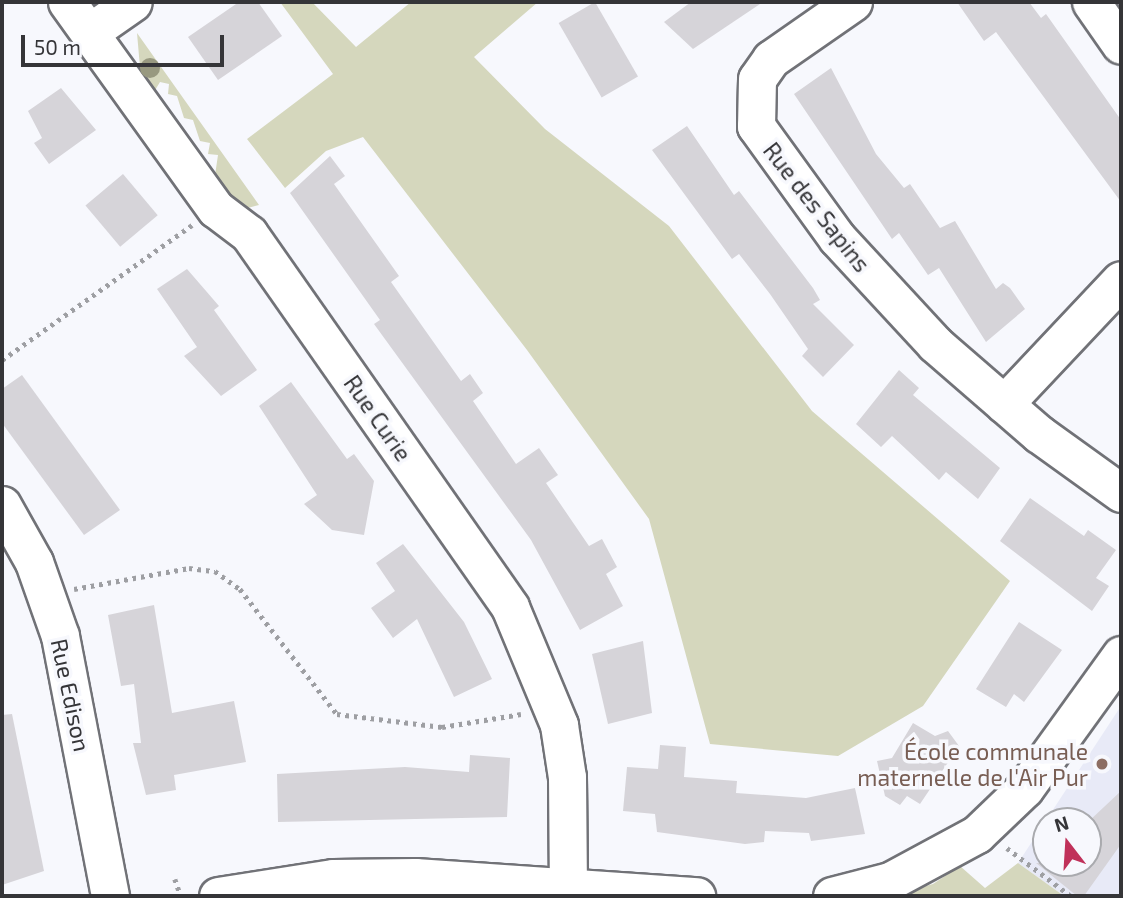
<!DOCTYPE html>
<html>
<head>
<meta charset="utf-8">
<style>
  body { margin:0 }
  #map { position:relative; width:1123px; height:898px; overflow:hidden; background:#f7f8fd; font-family:"Exo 2",sans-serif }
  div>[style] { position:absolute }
  .built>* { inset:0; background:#e8eaf7 }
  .green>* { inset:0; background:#d5d7bd }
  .building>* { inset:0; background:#d6d4d9; transform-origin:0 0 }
  .path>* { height:4.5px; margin-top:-2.25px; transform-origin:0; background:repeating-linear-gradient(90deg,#9e9fa3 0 3.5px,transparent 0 8.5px) }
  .roads { filter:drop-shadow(2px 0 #717277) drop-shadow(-2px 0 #717277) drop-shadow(0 2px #717277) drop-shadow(0 -2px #717277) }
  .minor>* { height:37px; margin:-18.5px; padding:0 18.5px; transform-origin:18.5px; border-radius:18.5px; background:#fff }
  .trees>* { width:20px; height:20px; margin:-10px; border-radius:50%; background:#989980 }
  .dots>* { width:19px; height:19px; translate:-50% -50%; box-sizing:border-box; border:4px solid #f7f8fd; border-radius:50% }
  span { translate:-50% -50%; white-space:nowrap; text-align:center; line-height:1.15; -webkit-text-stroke:7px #f7f8fd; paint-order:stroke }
  .street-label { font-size:23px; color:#353538 }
  .education-label { font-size:23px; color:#785e54 }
  .right { translate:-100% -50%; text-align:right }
  .frame { position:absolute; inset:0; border:4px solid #353538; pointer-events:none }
  .north { position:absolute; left:1032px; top:807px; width:70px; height:70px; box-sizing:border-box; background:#f7f8fd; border:2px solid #a9aaae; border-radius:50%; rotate:343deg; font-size:19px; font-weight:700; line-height:28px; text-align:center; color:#353538 }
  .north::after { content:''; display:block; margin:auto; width:24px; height:32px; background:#c0315a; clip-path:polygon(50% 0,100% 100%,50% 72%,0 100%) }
  .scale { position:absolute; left:21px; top:35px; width:203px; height:32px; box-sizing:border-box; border:4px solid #353538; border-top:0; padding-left:9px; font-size:21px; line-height:24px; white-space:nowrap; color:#353538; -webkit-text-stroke:5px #f7f8fd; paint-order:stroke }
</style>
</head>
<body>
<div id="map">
  <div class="built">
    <i style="clip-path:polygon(evenodd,1121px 706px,1121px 896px,1064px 896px,1018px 863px,1121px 706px,1046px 821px,1088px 821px,1088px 863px,1046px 863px,1046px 821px)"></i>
  </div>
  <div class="green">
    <i style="clip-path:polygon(280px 2px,312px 2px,356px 47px,411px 2px,538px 2px,474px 57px,545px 129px,669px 226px,812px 411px,1010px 581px,923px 706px,838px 756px,710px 744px,649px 519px,527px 350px,363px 137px,326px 151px,285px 188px,247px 139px,333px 74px)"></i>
    <i style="clip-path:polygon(137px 33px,259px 205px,244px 209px,214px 182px,218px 155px,208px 154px,210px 143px,200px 141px,193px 120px,184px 118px,177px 96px,168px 94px,169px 84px,160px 82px,154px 92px,141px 79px)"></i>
    <i style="clip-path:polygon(1018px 863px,1064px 896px,889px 896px,933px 884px,960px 866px,985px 888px)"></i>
  </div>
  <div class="building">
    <i style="clip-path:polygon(239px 2px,258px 2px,282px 36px,218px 80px,188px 37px)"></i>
    <i style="left:595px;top:2px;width:86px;height:42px;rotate:60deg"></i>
    <i style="clip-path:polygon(691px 2px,763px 2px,693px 49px,664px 22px)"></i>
    <i style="clip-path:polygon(957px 2px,1029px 2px,1041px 18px,1046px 14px,1121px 120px,1121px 202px,996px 32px,984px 41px)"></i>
    <i style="clip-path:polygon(831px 68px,876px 154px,904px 188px,910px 184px,940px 228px,955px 221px,996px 289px,1003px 283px,1010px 288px,1025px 309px,986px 342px,939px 268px,928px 275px,899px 233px,892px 239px,794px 94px)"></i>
    <i style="clip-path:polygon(61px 88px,96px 130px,49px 164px,34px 143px,42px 138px,28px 111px)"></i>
    <i style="clip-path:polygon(687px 126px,734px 195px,739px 191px,813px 288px,820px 300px,813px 304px,854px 345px,823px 377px,802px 356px,808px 349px,770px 294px,739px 254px,732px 259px,652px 150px)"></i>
    <i style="clip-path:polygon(330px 156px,345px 176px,334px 184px,399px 276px,391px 282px,461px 381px,470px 374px,483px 393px,473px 401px,516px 464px,539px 448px,558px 475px,546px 483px,589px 546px,602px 539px,617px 567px,606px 574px,623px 606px,580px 630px,531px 540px,374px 324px,380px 320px,290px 193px)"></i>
    <i style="left:123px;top:174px;width:54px;height:49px;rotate:50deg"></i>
    <i style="clip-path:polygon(187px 269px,219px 306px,214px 310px,257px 370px,221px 396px,184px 356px,197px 347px,157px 289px)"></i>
    <i style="clip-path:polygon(899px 370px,919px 388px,913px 395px,1000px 468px,978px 499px,946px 472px,939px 480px,892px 436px,881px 447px,856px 424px)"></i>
    <i style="clip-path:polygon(22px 375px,120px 510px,84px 535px,2px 423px,2px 389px)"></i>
    <i style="clip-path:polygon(291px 382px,347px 459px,354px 454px,374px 481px,364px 535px,332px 530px,304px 504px,317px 495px,259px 406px)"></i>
    <i style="clip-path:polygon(1030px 498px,1084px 536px,1088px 530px,1116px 550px,1096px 578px,1109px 586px,1092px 611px,1000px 541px)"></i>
    <i style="clip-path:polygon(403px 544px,464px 622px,492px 679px,454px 697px,417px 619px,393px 638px,371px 608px,395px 591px,376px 563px)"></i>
    <i style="clip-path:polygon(154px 605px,172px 713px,234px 701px,246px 762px,174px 775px,176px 790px,146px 795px,133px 743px,141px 743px,134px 684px,121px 686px,108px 615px)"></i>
    <i style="clip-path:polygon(1019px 622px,1062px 650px,1024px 702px,1014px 694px,1006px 707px,976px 689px)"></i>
    <i style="clip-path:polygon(643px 641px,652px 713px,608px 724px,592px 654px)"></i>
    <i style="clip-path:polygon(12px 714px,44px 871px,2px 885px,2px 715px)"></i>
    <i style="clip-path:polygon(913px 723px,935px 736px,948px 731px,959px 746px,920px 804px,907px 796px,900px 805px,885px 796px,877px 761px,892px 758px)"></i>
    <i style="clip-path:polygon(660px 745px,686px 747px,684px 777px,737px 781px,736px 793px,806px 798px,855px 788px,865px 834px,811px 841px,809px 833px,765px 831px,764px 842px,745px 844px,657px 832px,655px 814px,623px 811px,627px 767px,658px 769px)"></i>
    <i style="clip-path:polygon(470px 755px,510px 758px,507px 817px,278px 822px,277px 774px,405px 767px,469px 772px)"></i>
    <i style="clip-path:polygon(1121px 791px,1121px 844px,1084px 896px,1077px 896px,1036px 863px,1088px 863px,1088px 822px)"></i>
  </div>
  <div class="path">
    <i style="left:2px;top:360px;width:233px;rotate:-35.4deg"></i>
    <i style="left:74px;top:589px;width:117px;rotate:-10.3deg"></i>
    <i style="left:189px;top:568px;width:26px;rotate:7deg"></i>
    <i style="left:215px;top:571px;width:31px;rotate:36deg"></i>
    <i style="left:240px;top:589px;width:158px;rotate:52.2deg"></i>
    <i style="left:337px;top:714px;width:106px;rotate:7.1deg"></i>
    <i style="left:442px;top:727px;width:80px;rotate:-9.3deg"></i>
    <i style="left:1007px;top:848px;width:80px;rotate:36.9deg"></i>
    <i style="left:175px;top:879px;width:18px;rotate:71deg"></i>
  </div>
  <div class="roads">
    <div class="minor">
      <i style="left:67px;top:2px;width:255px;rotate:54.3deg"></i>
      <i style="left:216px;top:209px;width:41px;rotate:37.1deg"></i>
      <i style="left:249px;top:234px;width:455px;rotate:55deg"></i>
      <i style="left:510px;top:607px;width:128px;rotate:67.4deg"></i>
      <i style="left:559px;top:725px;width:53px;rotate:81.3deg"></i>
      <i style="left:567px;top:777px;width:109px;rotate:89.5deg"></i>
      <i style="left:853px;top:2px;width:100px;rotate:145.2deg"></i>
      <i style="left:771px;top:59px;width:24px;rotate:125deg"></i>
      <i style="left:757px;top:79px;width:47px;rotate:91.2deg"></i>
      <i style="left:756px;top:126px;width:138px;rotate:54.1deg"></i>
      <i style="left:837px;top:238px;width:144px;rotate:47.2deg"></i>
      <i style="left:935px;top:344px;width:138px;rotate:40.9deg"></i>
      <i style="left:1039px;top:434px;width:101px;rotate:35.7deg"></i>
      <i style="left:1091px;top:2px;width:52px;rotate:55.1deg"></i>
      <i style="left:90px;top:32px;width:52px;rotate:-34.9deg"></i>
      <i style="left:1004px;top:404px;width:170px;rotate:-46.7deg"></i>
      <i style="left:2px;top:505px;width:65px;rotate:60.7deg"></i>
      <i style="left:34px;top:562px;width:78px;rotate:70.6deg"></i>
      <i style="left:60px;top:636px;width:265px;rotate:79.1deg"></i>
      <i style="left:218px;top:896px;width:116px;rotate:-8.9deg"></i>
      <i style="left:333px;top:878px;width:82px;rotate:-0.7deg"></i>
      <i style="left:415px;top:877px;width:282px;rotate:3.9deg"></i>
      <i style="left:832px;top:896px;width:60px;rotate:-14.5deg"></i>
      <i style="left:890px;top:881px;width:99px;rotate:-28.4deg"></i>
      <i style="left:977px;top:834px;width:66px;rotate:-43.8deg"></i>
      <i style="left:1025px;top:788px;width:164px;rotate:-54.2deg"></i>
    </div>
  </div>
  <div class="trees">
    <i style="left:150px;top:68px"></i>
  </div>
  <div class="dots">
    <i style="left:1102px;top:764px;background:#8d6e63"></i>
  </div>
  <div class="street-label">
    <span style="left:817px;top:207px;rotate:52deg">Rue des Sapins</span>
    <span style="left:378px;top:418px;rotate:55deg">Rue Curie</span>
    <span style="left:71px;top:695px;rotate:78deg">Rue Edison</span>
  </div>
  <div class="education-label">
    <span class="right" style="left:1088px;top:764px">École communale<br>maternelle de l'Air Pur</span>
  </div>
  <div class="frame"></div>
  <div class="north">N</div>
  <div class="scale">50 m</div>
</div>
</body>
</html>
